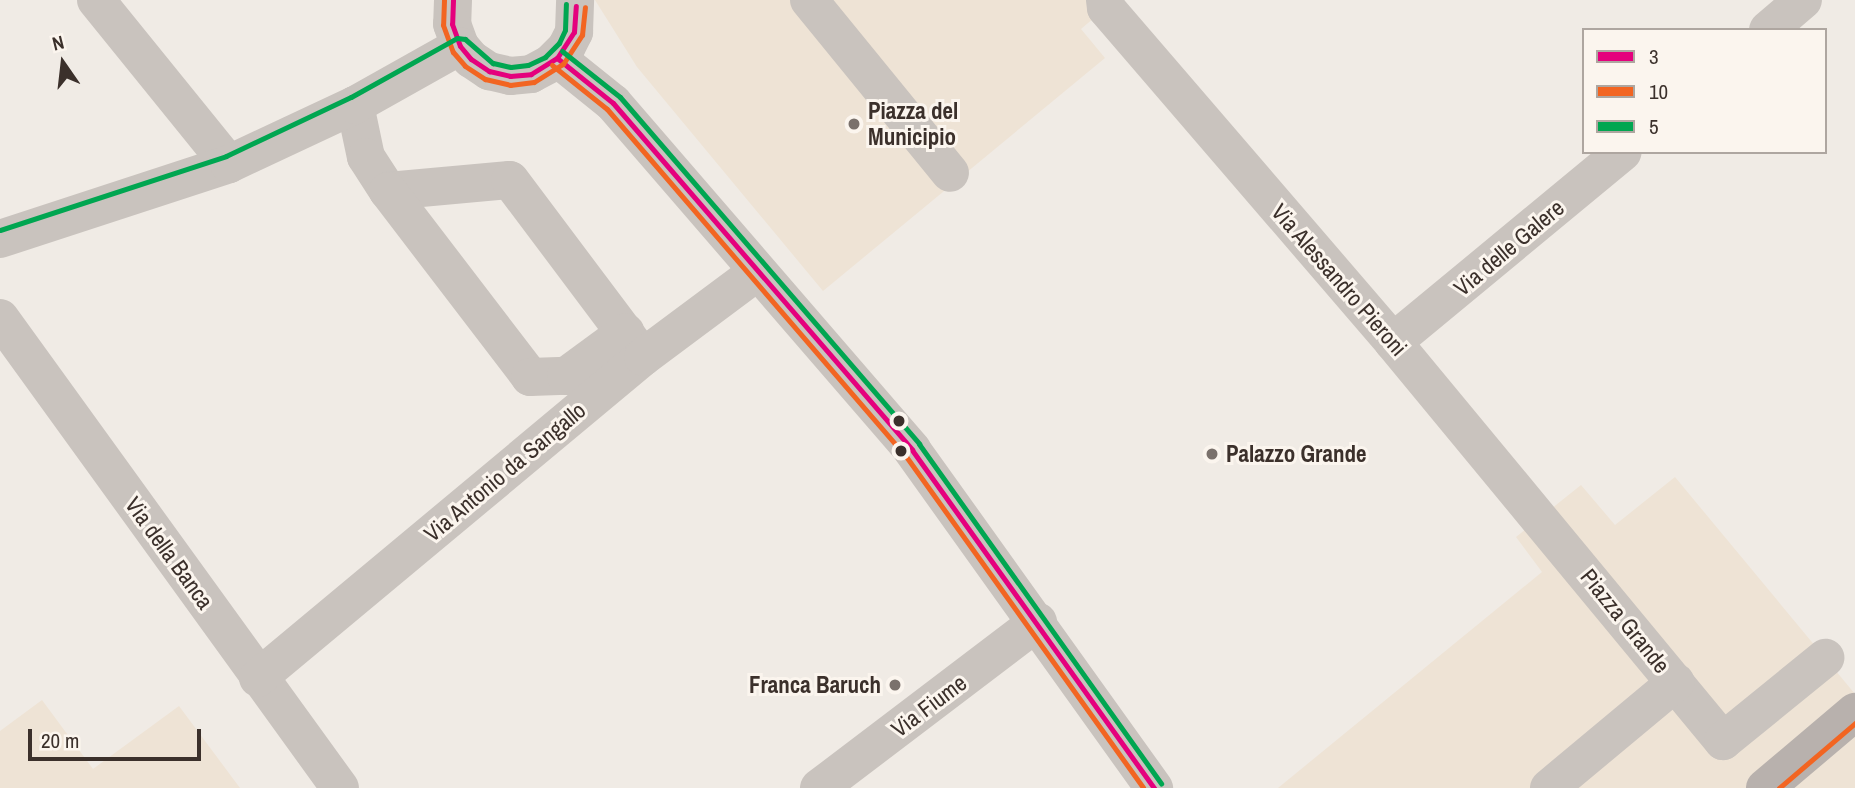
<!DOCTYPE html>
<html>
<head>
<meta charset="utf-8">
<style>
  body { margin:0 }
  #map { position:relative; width:1855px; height:788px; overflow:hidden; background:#f0ebe5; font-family:"Archivo Narrow",sans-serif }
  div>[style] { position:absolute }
  .plaza>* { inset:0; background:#eee3d5 }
  .minor>* { height:38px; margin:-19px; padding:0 19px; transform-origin:19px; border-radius:19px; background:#c9c3be }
  .major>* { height:38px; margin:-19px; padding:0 19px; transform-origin:19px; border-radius:19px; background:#b8b1ad }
  .bus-1>* { height:5px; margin:-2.5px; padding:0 2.5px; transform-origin:2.5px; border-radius:2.5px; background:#e5007d }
  .bus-2>* { height:5px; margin:-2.5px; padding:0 2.5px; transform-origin:2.5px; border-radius:2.5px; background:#f26522 }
  .bus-3>* { height:5px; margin:-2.5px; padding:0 2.5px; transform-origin:2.5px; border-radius:2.5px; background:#00a651 }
  .dots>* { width:19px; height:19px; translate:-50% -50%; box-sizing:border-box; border:4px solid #fbf5ee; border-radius:50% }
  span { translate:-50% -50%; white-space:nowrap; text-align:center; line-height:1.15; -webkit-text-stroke:6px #fbf5ee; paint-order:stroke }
  .poi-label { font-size:23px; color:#3b302b; font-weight:700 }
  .left { translate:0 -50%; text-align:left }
  .right { translate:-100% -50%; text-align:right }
  .street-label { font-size:23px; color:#3b302b }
  .legend { position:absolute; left:1582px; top:28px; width:245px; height:126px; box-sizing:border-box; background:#fbf5ee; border:2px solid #aea6a0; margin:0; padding:9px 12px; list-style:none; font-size:21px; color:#3b302b }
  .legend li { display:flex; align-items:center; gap:14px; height:35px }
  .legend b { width:35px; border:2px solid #aea6a0 }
  .north { position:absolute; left:28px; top:28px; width:70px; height:70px; -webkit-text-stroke:5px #fbf5ee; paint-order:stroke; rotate:346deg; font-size:19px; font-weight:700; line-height:28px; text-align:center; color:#3b302b }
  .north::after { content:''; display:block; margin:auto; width:24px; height:32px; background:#3b302b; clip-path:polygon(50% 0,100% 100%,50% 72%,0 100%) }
  .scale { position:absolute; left:28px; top:729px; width:173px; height:32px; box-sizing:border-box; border:4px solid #3b302b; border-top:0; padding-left:9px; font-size:21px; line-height:24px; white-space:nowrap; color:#3b302b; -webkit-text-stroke:5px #fbf5ee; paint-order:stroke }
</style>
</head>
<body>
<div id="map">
  <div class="plaza">
    <i style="clip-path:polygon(595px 0,1115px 0,1081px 29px,1105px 58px,823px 291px,637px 67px)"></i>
    <i style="clip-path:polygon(1675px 477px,1855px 694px,1855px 788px,1278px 788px,1542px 572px,1516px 537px,1581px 485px,1615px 525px)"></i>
    <i style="clip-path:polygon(42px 700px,93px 769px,179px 706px,240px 788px,0 788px,0 731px)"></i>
  </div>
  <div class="minor">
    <i style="left:96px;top:0;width:211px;rotate:51deg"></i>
    <i style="left:453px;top:0;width:24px;rotate:92deg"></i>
    <i style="left:452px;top:24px;width:23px;rotate:70deg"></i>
    <i style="left:460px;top:46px;width:17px;rotate:50deg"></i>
    <i style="left:471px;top:59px;width:22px;rotate:34deg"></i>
    <i style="left:489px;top:71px;width:22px;rotate:13deg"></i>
    <i style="left:510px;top:76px;width:21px;rotate:-5deg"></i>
    <i style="left:531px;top:74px;width:21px;rotate:-28deg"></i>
    <i style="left:550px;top:64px;width:23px;rotate:-45deg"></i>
    <i style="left:566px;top:48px;width:18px;rotate:-63deg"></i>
    <i style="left:574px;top:32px;width:32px;rotate:-88deg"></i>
    <i style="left:809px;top:0;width:223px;rotate:50.8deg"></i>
    <i style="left:1105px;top:0;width:8px;rotate:83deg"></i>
    <i style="left:1106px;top:8px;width:440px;rotate:49.3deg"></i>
    <i style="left:1393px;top:342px;width:518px;rotate:50.41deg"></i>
    <i style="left:1723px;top:741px;width:132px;rotate:-39.1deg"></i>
    <i style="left:1768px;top:30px;width:46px;rotate:-40.6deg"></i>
    <i style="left:557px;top:58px;width:72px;rotate:38.8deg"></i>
    <i style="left:613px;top:103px;width:458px;rotate:49.2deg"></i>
    <i style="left:912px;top:450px;width:416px;rotate:54.4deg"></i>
    <i style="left:355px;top:105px;width:53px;rotate:78.1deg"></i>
    <i style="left:366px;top:157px;width:40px;rotate:57.1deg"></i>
    <i style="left:388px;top:191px;width:122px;rotate:-5.2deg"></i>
    <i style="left:510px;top:180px;width:221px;rotate:53.1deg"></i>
    <i style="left:388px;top:191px;width:234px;rotate:52.6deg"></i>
    <i style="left:530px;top:377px;width:36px;rotate:-2deg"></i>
    <i style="left:566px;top:376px;width:74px;rotate:-36.3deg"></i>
    <i style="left:0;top:239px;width:241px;rotate:-18.1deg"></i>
    <i style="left:229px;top:164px;width:139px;rotate:-25.1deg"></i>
    <i style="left:355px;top:105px;width:120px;rotate:-29.3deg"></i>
    <i style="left:0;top:318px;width:580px;rotate:54.12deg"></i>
    <i style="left:1393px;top:342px;width:298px;rotate:-39.6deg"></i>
    <i style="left:258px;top:678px;width:501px;rotate:-39.82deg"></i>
    <i style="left:643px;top:357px;width:142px;rotate:-36.7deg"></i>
    <i style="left:819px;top:788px;width:275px;rotate:-37.2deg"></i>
    <i style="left:1549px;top:788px;width:165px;rotate:-39.8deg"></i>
  </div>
  <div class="major">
    <i style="left:1765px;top:788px;width:118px;rotate:-40.2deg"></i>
  </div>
  <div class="bus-1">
    <i style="left:453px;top:0;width:24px;rotate:92deg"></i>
    <i style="left:452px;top:24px;width:23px;rotate:70deg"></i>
    <i style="left:460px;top:46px;width:17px;rotate:50deg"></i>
    <i style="left:471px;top:59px;width:22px;rotate:34deg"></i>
    <i style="left:489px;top:71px;width:22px;rotate:13deg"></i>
    <i style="left:510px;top:76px;width:21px;rotate:-5deg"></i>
    <i style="left:531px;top:74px;width:31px;rotate:-32deg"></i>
    <i style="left:557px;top:58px;width:31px;rotate:-57deg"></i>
    <i style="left:574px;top:32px;width:26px;rotate:-86deg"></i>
    <i style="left:557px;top:58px;width:72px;rotate:38.8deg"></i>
    <i style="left:613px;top:103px;width:458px;rotate:49.2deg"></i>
    <i style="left:912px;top:450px;width:416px;rotate:54.4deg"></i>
  </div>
  <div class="bus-2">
    <i style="left:444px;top:0;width:25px;rotate:92deg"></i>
    <i style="left:443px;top:25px;width:29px;rotate:70deg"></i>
    <i style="left:453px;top:52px;width:18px;rotate:49deg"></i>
    <i style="left:465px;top:66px;width:24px;rotate:33deg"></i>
    <i style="left:485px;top:79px;width:26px;rotate:13deg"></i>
    <i style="left:510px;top:85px;width:24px;rotate:-7deg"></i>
    <i style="left:534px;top:82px;width:34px;rotate:-32deg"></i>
    <i style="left:563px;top:64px;width:35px;rotate:-57deg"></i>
    <i style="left:582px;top:35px;width:28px;rotate:-84deg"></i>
    <i style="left:552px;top:65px;width:70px;rotate:38.7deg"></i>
    <i style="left:607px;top:109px;width:457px;rotate:49.3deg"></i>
    <i style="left:905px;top:455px;width:409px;rotate:54.4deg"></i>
    <i style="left:1779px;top:788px;width:100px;rotate:-40.5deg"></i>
  </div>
  <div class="bus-3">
    <i style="left:562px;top:51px;width:74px;rotate:38.4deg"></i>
    <i style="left:620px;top:97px;width:458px;rotate:49.2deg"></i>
    <i style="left:919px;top:444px;width:417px;rotate:54.5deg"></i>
    <i style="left:0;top:230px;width:238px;rotate:-18.1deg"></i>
    <i style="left:226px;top:156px;width:138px;rotate:-25.3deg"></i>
    <i style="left:351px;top:97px;width:121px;rotate:-29.1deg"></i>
    <i style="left:457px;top:38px;width:8px;rotate:7deg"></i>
    <i style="left:465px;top:39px;width:37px;rotate:41deg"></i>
    <i style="left:493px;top:63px;width:18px;rotate:13deg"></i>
    <i style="left:511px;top:67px;width:17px;rotate:-7deg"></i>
    <i style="left:528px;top:65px;width:19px;rotate:-25deg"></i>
    <i style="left:545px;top:57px;width:20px;rotate:-45deg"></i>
    <i style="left:559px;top:43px;width:14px;rotate:-65deg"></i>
    <i style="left:565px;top:30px;width:26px;rotate:-88deg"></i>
  </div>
  <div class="dots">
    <i style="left:854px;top:124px;background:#7a716c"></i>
    <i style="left:899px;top:421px;background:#3b302b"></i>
    <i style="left:901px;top:451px;background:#3b302b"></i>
    <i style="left:1212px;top:454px;background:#7a716c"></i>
    <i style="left:895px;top:685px;background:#7a716c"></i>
  </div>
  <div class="poi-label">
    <span class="left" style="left:868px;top:124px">Piazza del<br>Municipio</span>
    <span class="left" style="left:1226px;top:454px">Palazzo Grande</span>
    <span class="right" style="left:881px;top:685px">Franca Baruch</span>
  </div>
  <div class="street-label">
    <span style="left:1509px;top:248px;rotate:-40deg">Via delle Galere</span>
    <span style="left:1339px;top:280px;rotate:49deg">Via Alessandro Pieroni</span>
    <span style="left:505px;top:472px;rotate:-40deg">Via Antonio da Sangallo</span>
    <span style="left:169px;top:553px;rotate:54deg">Via della Banca</span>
    <span style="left:1625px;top:621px;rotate:51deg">Piazza Grande</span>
    <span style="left:929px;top:706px;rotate:-37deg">Via Fiume</span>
  </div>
  <ul class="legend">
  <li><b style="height:9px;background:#e5007d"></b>3</li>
  <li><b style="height:9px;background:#f26522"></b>10</li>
  <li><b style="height:9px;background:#00a651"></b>5</li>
  </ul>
  <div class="north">N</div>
  <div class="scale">20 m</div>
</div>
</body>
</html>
